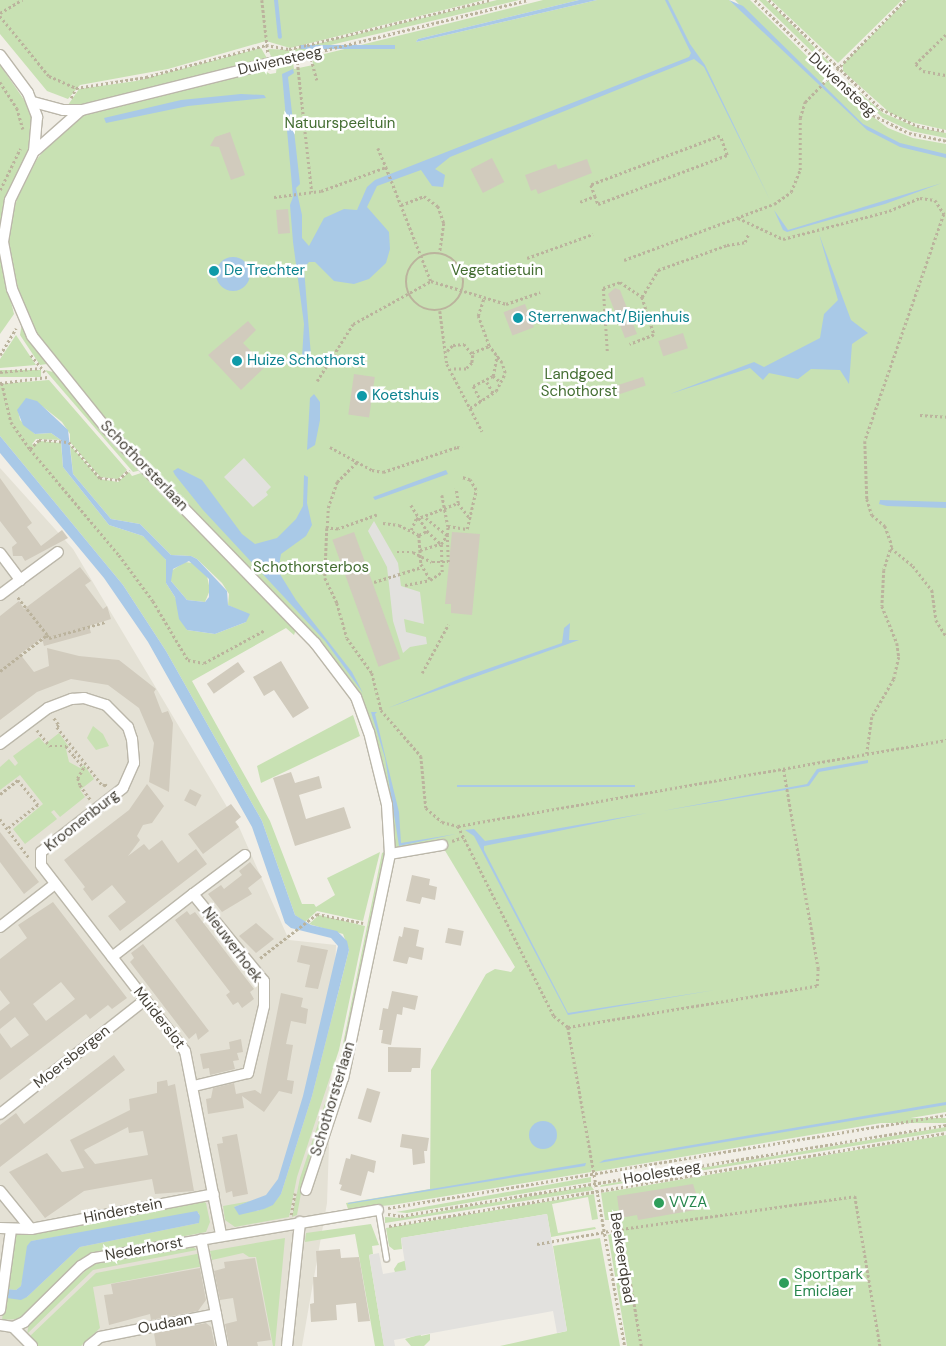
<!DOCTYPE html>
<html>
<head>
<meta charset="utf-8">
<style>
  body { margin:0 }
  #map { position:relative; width:946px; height:1346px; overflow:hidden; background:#f1eee6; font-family:"DM Sans",sans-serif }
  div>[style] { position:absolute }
  .residential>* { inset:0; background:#e4e1d5 }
  .green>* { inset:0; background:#c8e1b3; transform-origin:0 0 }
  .parking>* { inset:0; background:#e2e1de }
  .water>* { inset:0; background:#a9c9e7; transform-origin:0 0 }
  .round { border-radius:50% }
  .stream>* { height:4px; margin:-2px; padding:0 2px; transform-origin:2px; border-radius:2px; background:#a9c9e7 }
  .building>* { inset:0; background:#d1cbbd; transform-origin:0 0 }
  .path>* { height:2.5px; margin-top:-1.25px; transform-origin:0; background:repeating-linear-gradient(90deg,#bbb39d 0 2.5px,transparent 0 5px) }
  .path>.ring { margin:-1.25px; padding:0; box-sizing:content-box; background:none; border:2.5px solid #bbb39d; border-radius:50% }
  .roads { filter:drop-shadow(1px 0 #bbb7aa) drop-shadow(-1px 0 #bbb7aa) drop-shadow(0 1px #bbb7aa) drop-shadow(0 -1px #bbb7aa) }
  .service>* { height:5px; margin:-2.5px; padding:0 2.5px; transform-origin:2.5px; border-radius:2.5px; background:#fff }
  .minor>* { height:10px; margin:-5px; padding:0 5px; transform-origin:5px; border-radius:5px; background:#fff }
  .dots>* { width:14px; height:14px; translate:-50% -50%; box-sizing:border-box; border:2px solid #fff; border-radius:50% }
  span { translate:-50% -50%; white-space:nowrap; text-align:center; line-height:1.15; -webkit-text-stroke:5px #fff; paint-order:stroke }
  .street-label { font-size:15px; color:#433f36 }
  .park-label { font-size:15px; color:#436d31 }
  .culture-label { font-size:15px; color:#0d838f }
  .left { translate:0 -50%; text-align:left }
  .leisure-label { font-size:15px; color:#27864d }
</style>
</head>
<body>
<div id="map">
  <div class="residential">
    <i style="clip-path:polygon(0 468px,73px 549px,239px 827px,289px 940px,336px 945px,327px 1203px,302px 1346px,0 1346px)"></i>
  </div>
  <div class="green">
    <i style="clip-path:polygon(0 0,484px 0,290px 48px,266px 41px,168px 69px,80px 85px,68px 99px,47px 91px,0 34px)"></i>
    <i style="clip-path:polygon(497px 0,519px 0,272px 59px,268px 49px,292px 50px)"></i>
    <i style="clip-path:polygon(543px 0,579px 0,418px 39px,416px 42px,597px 0,729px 0,761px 28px,735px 0,750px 0,827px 76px,822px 81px,824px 84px,830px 78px,857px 105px,888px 128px,913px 138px,946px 144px,946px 1112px,593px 1172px,592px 1169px,591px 1172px,392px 1205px,348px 1209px,346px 1203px,430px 1189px,431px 1070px,486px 974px,495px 969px,511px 972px,515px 967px,441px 844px,394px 850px,362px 701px,105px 423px,36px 334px,21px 299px,9px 252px,9px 228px,17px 199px,37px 159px,53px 140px,82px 115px,262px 69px,270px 74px,276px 73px,277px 65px,293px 62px,294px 69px,313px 65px,312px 57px)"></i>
    <i style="clip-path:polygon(759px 0,766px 0,777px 10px,832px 65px,832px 71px)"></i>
    <i style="clip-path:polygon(771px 0,902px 0,838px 63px)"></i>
    <i style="clip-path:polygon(907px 0,946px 0,946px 130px,911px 122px,890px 113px,843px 71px,843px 64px)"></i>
    <i style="clip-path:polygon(261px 48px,268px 60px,78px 107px,68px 105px,79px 89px,136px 81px)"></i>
    <i style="clip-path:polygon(0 65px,27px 104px,32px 119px,30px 148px,7px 193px,0 222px)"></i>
    <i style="clip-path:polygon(837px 73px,883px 113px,916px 127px,946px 133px,946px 138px,911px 131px,883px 118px,834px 74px)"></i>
    <i style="clip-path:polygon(0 256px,14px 314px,0 334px)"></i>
    <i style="clip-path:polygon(22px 323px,37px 349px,47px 364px,40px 365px,20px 335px)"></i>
    <i style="clip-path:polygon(16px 335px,36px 365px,0 368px,0 359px)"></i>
    <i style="left:41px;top:370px;width:7px;height:41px;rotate:90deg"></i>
    <i style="clip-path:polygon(45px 370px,53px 372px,142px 470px,133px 472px)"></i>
    <i style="clip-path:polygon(49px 380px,127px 470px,118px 479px,100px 477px,70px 442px,70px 434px,62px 422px,42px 406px,18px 410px,20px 420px,35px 434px,51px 433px,61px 440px,36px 439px,32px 444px,34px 446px,40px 441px,61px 443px,63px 467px,109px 525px,143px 536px,154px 545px,166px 560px,166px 583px,175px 597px,187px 630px,215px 634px,246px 622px,240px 611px,228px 605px,229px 594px,222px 583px,197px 559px,191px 556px,171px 555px,140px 524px,111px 519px,73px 474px,70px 445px,100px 479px,118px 482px,129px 472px,132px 476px,144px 472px,296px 629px,294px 635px,286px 628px,192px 681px,270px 821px,302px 904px,314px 904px,316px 907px,335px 895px,327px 878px,380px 852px,363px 921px,317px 911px,305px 922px,295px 915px,262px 821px,166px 651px,123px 585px,0 436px,0 384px)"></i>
    <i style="clip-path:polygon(185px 562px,193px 563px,207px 576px,210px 590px,205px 602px,187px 600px,171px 581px,171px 571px)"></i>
    <i style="clip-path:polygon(353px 715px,360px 736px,261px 783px,257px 766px)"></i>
    <i style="clip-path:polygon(93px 726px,103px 734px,109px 746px,96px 750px,87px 738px)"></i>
    <i style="clip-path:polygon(59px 733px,69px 747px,66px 749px,69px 762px,80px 768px,84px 765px,94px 779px,80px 790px,85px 797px,60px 817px,54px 810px,51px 812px,57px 819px,25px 844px,13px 829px,43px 804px,20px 775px,0 790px,0 767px,9px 759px,15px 766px,18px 763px,13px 756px,39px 737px,45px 744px)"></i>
    <i style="clip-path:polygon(386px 851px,342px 1065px,302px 1188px,297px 1215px,292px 1217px,300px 1178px,340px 1058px,382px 853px)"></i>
    <i style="clip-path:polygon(319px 915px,365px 926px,339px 1050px,297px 1177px,289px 1217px,235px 1227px,225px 1220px,223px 1206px,251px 1201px,234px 1207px,257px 1211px,272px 1205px,281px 1194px,312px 1096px,349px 950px,343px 934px,309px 924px)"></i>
    <i style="left:946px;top:1118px;width:5px;height:351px;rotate:90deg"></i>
    <i style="clip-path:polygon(946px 1127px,946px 1131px,600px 1187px,601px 1185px)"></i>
    <i style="clip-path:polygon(946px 1135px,946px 1346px,627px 1346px,608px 1235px,614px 1233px,611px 1220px,605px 1220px,601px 1193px)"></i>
    <i style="clip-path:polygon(591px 1177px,591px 1182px,407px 1213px,396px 1212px)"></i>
    <i style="clip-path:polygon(591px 1186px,594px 1190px,385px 1223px,385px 1217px,401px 1218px)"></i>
    <i style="clip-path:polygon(594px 1194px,598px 1219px,592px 1220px,588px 1197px,552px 1204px,558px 1233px,595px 1227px,596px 1229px,551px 1237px,547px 1214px,401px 1238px,402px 1249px,394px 1250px,389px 1246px,386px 1228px)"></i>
    <i style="clip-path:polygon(202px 1200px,206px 1203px,210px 1222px,206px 1232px,95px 1253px,80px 1260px,19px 1319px,2px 1320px,5px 1298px,27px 1297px,80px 1247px,199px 1223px,199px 1213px,31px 1241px,21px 1286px,16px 1290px,6px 1289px,15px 1234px)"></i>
    <i style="clip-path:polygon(371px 1224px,379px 1245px,372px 1246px,373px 1254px,369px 1255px,384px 1346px,375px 1346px,355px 1234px,305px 1242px,306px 1233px)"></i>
    <i style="clip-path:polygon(285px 1238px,275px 1346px,273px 1346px,256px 1257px,249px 1257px,243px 1253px,212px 1260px,210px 1251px)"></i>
    <i style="clip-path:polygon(600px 1238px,620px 1346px,500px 1346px,567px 1331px,553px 1246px)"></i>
    <i style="clip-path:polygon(191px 1245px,197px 1250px,93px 1270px,27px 1334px,29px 1323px,93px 1264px)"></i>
    <i style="clip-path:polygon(202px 1253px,204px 1266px,93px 1287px,100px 1328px,81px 1346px,37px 1346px,29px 1337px,96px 1273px)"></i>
    <i style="clip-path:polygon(407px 1260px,421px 1336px,430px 1334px,430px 1340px,424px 1346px,411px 1346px,405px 1339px,415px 1336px,394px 1269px,398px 1263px)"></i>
  </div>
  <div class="parking">
    <i style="clip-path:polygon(244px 458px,271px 487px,266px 492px,268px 495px,253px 507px,224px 477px)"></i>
    <i style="clip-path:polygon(374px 521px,398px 563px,401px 586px,420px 592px,424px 624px,404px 619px,406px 632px,426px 637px,427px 644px,410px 647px,403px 653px,393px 621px,387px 567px,368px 531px)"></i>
    <i style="clip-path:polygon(547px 1214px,567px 1331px,557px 1333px,553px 1311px,394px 1340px,395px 1346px,384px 1346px,369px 1255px,379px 1253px,383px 1274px,406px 1270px,401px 1238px)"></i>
  </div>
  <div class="water">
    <i style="clip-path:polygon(579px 0,597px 0,416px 42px,418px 39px)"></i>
    <i style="clip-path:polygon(665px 0,668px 0,690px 44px,705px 65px,771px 202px,704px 67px,694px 59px,450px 157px,435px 169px,445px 175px,443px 187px,432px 186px,421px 170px,377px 186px,367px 207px,389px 232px,390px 249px,386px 263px,369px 279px,354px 284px,334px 281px,315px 262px,309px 262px,304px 268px,311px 356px,310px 365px,305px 367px,302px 358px,304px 324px,293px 242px,290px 205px,293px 197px,282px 74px,293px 69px,294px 73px,288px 77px,300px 184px,296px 188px,302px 215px,302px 238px,309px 246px,324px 218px,344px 209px,357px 210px,367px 187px,375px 180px,689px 57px,691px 53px)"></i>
    <i style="clip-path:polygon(729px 0,743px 6px,863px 124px,900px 143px,946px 154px,946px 158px,900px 147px,867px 130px)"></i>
    <i style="left:395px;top:45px;width:4px;height:95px;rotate:90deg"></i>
    <i style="clip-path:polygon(241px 94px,264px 95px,266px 98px,188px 106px,106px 123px,104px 118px,181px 100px)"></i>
    <i style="clip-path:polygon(942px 183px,885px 204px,787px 232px,783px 230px,774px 210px,788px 230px)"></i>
    <i style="clip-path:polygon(819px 234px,851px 320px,868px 333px,852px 344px,849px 384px,840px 370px,811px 369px,798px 379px,769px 373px,763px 380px,750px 368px,670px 394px,754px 362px,764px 367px,820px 338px,824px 314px,838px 300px)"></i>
    <i class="round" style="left:216px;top:257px;width:34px;height:34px"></i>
    <i style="clip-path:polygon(314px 394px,320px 402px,320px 420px,315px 445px,307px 450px,310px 398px)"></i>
    <i style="clip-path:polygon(evenodd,26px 398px,37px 401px,68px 430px,73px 474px,111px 519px,140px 524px,171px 555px,191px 556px,197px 559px,227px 591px,228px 605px,250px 614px,246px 622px,215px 634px,187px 630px,179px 619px,175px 597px,166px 583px,166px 560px,143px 536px,109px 525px,63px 467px,61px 440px,51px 433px,35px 434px,23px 425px,17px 410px,26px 398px,189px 561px,209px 579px,209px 597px,205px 602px,187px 600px,171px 581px,173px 569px,189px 561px)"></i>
    <i style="clip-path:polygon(0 436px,123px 585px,166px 651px,262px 821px,295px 915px,311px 925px,337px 931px,347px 941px,349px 950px,312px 1096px,281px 1194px,273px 1205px,264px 1209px,239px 1215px,234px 1207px,266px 1195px,278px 1179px,303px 1096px,338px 946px,331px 938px,291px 928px,285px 923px,252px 827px,148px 642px,104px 578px,0 453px)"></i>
    <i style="clip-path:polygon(178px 468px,202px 480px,242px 534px,255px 544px,277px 538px,296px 519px,303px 506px,304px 475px,308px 477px,307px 503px,312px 525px,306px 536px,281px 554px,278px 571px,296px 600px,352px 672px,363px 693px,325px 641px,203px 510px,175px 475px,173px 471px)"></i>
    <i style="clip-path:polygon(446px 470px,448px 474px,375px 500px,373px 497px)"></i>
    <i style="clip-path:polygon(880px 500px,946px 502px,946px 508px,887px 506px,879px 504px)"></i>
    <i style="clip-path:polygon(570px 623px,569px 640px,579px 640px,388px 708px,464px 677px,562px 643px,564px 628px)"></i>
    <i style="clip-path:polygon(371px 712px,377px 712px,375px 714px,399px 812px,401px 843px,456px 834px,399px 846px,385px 758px)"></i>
    <i style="clip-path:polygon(868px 760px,868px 763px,819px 772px,809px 786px,662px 811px,807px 784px,817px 769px)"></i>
    <i style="left:635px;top:785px;width:2px;height:178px;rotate:90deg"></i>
    <i style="clip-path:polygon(647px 813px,484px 846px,484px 850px,568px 1013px,715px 990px,568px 1015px,474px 836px,465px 830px,474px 829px,485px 841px)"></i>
    <i style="clip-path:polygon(946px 1102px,946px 1105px,599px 1163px,604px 1160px)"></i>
    <i class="round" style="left:529px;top:1121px;width:28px;height:28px"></i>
    <i style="clip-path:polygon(586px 1163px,585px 1166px,348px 1204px,348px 1203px)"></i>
    <i style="clip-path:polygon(197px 1211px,200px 1216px,199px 1223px,80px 1247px,27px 1297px,21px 1300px,0 1297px,6px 1289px,16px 1290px,21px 1286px,27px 1246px,31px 1241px)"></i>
  </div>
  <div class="stream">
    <i style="left:276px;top:0;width:37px;rotate:84deg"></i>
  </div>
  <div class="building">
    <i style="clip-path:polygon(230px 132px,245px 175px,231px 180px,219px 147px,210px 146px,215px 137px)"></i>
    <i style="left:492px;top:158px;width:27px;height:24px;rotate:63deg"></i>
    <i style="clip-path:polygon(587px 159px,592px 173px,538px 194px,536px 189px,531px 191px,525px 175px,556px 164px,558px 169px)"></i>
    <i style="left:288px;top:209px;width:24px;height:12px;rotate:85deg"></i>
    <i style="clip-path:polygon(615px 288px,620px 290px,637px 334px,625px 338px,608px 294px)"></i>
    <i style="left:525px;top:304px;width:25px;height:23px;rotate:69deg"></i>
    <i style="clip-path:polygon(248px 321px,256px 330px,243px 343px,266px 366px,241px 390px,208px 355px)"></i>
    <i style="left:683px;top:333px;width:16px;height:26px;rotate:72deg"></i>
    <i style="left:354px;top:374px;width:21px;height:41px;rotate:8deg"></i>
    <i style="left:643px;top:377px;width:9px;height:31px;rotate:72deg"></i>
    <i style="clip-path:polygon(0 478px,32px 523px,27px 527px,41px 546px,62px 530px,68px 538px,25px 561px,22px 556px,13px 556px,12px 547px,17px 543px,0 521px)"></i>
    <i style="left:354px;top:532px;width:135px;height:23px;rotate:70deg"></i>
    <i style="clip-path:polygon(452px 532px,480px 534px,472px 615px,451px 613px,451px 604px,445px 604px)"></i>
    <i style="clip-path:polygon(80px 567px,91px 581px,85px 585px,103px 609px,107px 606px,111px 619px,89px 626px,91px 633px,44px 646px,42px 638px,20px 654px,34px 672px,49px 666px,47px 648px,79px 656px,119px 660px,156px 689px,154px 692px,162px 713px,168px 711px,173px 723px,169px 792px,149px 782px,154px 743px,139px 708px,108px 685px,71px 679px,37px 692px,0 720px,0 616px,19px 601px,24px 609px)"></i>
    <i style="clip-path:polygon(281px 661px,309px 708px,293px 718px,274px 690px,264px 696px,253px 677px)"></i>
    <i style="left:238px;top:662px;width:12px;height:38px;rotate:55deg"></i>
    <i style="clip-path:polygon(291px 772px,295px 783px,319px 776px,322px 788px,299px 795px,306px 819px,344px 807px,351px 828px,295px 846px,273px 778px)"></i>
    <i style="clip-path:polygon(147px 784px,164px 806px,152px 823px,143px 825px,137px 836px,140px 840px,128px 856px,144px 844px,149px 850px,162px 840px,178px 863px,196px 849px,207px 864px,120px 931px,108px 916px,126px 902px,112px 885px,92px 901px,83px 889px,85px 887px,64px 860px,129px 810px)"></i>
    <i style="left:190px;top:789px;width:13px;height:13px;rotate:27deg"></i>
    <i style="clip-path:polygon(231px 804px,241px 817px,235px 822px,239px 827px,203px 854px,188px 834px)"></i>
    <i style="clip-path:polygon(0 832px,39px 882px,24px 894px,0 862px)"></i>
    <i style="clip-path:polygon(250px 862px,262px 877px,248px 888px,252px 894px,222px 912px,208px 894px,221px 885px,224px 889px,242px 875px,239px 871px)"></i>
    <i style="clip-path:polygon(412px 875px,430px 879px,429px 885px,437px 887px,435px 900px,422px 897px,420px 904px,406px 901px)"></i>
    <i style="clip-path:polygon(evenodd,53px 902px,127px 998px,112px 1009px,108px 1005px,90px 1019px,86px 1014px,0 1080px,0 1033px,11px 1048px,29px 1035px,15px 1017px,0 1029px,0 1011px,10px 1003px,0 990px,0 959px,27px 938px,18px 925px,53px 902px,61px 982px,75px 999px,46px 1021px,33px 1004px,61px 982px)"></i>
    <i style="clip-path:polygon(187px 911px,190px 915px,195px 912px,254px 989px,250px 992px,254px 999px,242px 1008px,238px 1002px,233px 1005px,226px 995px,230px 992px,175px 920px)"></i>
    <i style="clip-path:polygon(256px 923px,274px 939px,256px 953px,239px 936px)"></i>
    <i style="clip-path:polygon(404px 927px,419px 930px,416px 946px,424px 948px,422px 960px,409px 957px,407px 964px,393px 961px,399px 936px,402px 937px)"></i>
    <i style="left:448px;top:928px;width:16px;height:15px;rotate:11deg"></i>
    <i style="clip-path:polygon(143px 944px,209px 1031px,198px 1040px,196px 1033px,189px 1039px,130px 962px,134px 958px,131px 953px)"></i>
    <i style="clip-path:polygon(301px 945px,328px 950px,318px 989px,305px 987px,310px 965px,297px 962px)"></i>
    <i style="clip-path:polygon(392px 991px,418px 996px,415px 1010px,403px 1007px,402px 1015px,397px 1014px,391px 1045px,381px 1043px,383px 1030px,379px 1030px,383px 1008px,388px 1009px)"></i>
    <i style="clip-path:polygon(281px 993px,303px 998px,301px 1007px,308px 1009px,306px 1024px,291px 1021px,286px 1044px,293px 1045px,287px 1080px,294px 1081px,292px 1094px,279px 1091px,264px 1112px,242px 1096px,244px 1108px,208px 1114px,206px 1099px,211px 1098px,213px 1088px,234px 1083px,236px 1094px,255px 1090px,261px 1094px)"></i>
    <i style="clip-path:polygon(241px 1039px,243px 1052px,237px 1053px,239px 1060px,233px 1061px,235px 1069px,210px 1075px,209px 1068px,203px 1069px,200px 1054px,230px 1049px,229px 1042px)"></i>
    <i style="clip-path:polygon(388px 1047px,421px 1048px,420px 1068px,412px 1068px,411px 1072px,388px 1072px)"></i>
    <i style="clip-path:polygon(114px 1055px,125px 1070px,0 1167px,0 1125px,16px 1113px,24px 1124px)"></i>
    <i style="clip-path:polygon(evenodd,167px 1080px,168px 1086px,175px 1084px,194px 1191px,155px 1194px,152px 1179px,106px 1187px,84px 1191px,45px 1218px,9px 1172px,47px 1153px,62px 1172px,84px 1168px,70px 1140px,130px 1110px,129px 1099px,157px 1093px,157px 1082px,167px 1080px,128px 1127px,129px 1133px,143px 1131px,148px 1155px,95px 1164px,84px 1150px,128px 1127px)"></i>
    <i style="left:367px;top:1088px;width:14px;height:32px;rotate:17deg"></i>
    <i style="clip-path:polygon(237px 1134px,248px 1194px,233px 1197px,232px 1191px,226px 1193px,217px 1144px,223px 1143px,222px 1137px)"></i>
    <i style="clip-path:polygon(402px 1134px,429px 1138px,427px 1151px,424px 1151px,425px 1163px,413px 1165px,412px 1149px,400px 1147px)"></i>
    <i style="clip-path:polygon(351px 1154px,376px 1161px,374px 1173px,368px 1171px,361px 1196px,340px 1190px,342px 1185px,339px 1184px,346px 1158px,350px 1159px)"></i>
    <i style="clip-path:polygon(693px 1184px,701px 1209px,638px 1220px,637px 1215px,620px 1218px,617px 1196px)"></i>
    <i style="clip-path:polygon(340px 1249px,341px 1258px,359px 1257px,370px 1321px,358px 1322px,356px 1303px,336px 1305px,337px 1320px,311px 1322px,310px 1304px,314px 1303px,313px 1277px,317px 1277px,317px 1267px,316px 1251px)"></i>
    <i style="clip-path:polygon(255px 1258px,271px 1340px,257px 1342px,258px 1346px,229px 1346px,225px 1324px,237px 1321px,233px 1298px,220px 1300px,214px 1271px,225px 1268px,224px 1262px)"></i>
    <i style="clip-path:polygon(200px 1268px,206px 1300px,198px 1311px,151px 1320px,150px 1314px,109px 1325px,104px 1295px,113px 1294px,111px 1284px)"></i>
    <i style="clip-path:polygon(206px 1323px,211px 1327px,215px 1346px,156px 1346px,154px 1333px)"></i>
  </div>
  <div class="path">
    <i style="left:262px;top:0;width:53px;rotate:83.5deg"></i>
    <i style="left:755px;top:0;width:165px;rotate:44.3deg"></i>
    <i style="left:873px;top:115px;width:40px;rotate:26.6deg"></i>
    <i style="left:909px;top:133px;width:38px;rotate:12deg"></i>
    <i style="left:769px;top:0;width:156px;rotate:44.2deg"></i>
    <i style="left:881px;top:109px;width:40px;rotate:25deg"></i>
    <i style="left:917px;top:126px;width:29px;rotate:10deg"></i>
    <i style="left:0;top:13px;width:26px;rotate:-31deg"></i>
    <i style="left:0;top:16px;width:77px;rotate:50.8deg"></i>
    <i style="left:49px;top:76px;width:30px;rotate:24deg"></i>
    <i style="left:76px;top:88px;width:71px;rotate:-8.9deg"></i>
    <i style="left:146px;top:77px;width:124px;rotate:-14.9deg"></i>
    <i style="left:266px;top:45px;width:23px;rotate:10deg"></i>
    <i style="left:289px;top:49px;width:18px;rotate:-13deg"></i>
    <i style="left:307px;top:45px;width:188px;rotate:-13.8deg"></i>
    <i style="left:946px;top:35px;width:42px;rotate:136deg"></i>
    <i style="left:916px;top:64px;width:10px;rotate:45deg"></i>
    <i style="left:923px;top:71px;width:23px;rotate:10deg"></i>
    <i style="left:310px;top:54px;width:27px;rotate:75deg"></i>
    <i style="left:297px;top:57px;width:136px;rotate:83.7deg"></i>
    <i style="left:281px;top:61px;width:253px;rotate:-13.9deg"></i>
    <i style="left:0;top:82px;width:31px;rotate:57deg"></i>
    <i style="left:17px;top:108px;width:22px;rotate:74deg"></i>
    <i style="left:71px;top:98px;width:11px;rotate:-63deg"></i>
    <i style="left:378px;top:148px;width:21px;rotate:67deg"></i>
    <i style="left:0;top:190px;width:46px;rotate:-64deg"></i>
    <i style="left:274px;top:197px;width:47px;rotate:-7.3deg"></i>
    <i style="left:321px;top:191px;width:69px;rotate:-20.3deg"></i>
    <i style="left:386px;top:167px;width:123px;rotate:68.5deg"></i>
    <i style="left:431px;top:281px;width:78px;rotate:17deg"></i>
    <i style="left:506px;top:304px;width:36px;rotate:-19deg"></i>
    <i style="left:580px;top:202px;width:16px;rotate:-22deg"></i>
    <i style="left:595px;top:196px;width:9px;rotate:69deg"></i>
    <i style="left:598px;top:204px;width:138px;rotate:-20.8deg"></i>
    <i style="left:727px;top:155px;width:20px;rotate:-110deg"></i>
    <i style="left:720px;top:136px;width:138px;rotate:159.2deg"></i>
    <i style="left:591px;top:185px;width:12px;rotate:70deg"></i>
    <i style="left:401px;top:205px;width:25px;rotate:-21deg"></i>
    <i style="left:424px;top:196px;width:17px;rotate:36deg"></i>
    <i style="left:438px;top:206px;width:18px;rotate:71deg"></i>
    <i style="left:444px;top:223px;width:29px;rotate:98deg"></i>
    <i style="left:738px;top:218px;width:50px;rotate:25deg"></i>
    <i style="left:783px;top:239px;width:110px;rotate:-14.8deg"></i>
    <i style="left:889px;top:211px;width:34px;rotate:-23deg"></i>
    <i style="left:920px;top:198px;width:15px;rotate:8deg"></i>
    <i style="left:935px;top:200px;width:17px;rotate:57deg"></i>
    <i style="left:944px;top:214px;width:240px;rotate:109.2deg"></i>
    <i style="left:865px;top:441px;width:58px;rotate:88deg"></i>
    <i style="left:867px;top:499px;width:17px;rotate:73deg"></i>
    <i style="left:872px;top:515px;width:17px;rotate:40deg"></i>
    <i style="left:885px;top:526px;width:20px;rotate:70deg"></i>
    <i style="left:892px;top:545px;width:26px;rotate:108deg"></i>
    <i style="left:884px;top:570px;width:36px;rotate:93deg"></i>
    <i style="left:882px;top:606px;width:40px;rotate:68deg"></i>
    <i style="left:897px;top:643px;width:14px;rotate:82deg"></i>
    <i style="left:899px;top:657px;width:23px;rotate:103deg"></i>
    <i style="left:894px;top:679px;width:44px;rotate:120.1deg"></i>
    <i style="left:872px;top:717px;width:37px;rotate:98deg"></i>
    <i class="ring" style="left:406px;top:253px;width:55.5px;height:55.5px"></i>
    <i style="left:527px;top:258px;width:70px;rotate:-20deg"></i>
    <i style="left:624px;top:260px;width:160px;rotate:-20.5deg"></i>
    <i style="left:774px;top:204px;width:21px;rotate:-35deg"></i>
    <i style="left:791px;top:192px;width:24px;rotate:-68deg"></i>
    <i style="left:800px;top:170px;width:52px;rotate:-90deg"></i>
    <i style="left:800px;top:118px;width:17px;rotate:-73deg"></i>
    <i style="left:805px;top:102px;width:143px;rotate:-45.6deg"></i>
    <i style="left:642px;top:297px;width:31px;rotate:-59deg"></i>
    <i style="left:658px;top:270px;width:73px;rotate:-19.9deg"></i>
    <i style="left:727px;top:245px;width:18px;rotate:-9deg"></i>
    <i style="left:745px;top:242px;width:8px;rotate:-67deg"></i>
    <i style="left:440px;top:311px;width:53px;rotate:82.5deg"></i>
    <i style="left:447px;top:364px;width:76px;rotate:62.4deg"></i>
    <i style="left:447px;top:351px;width:8px;rotate:-45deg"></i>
    <i style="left:453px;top:345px;width:11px;rotate:-5deg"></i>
    <i style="left:464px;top:344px;width:14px;rotate:51deg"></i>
    <i style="left:473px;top:355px;width:8px;rotate:97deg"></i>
    <i style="left:472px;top:363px;width:8px;rotate:135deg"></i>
    <i style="left:466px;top:369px;width:15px;rotate:180deg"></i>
    <i style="left:607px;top:351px;width:63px;rotate:-93.6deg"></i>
    <i style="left:603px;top:288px;width:18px;rotate:-19deg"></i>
    <i style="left:620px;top:282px;width:27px;rotate:34deg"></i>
    <i style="left:642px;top:297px;width:40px;rotate:72deg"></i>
    <i style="left:654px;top:335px;width:26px;rotate:159deg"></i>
    <i style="left:472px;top:353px;width:18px;rotate:-22deg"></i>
    <i style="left:489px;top:346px;width:32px;rotate:-110deg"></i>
    <i style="left:478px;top:316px;width:20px;rotate:-72deg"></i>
    <i style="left:0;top:355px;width:31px;rotate:-59deg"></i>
    <i style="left:31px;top:355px;width:22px;rotate:51deg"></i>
    <i style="left:0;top:372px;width:41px;rotate:-5.6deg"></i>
    <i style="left:493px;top:376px;width:10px;rotate:37deg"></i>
    <i style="left:317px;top:381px;width:67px;rotate:-57.7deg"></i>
    <i style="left:353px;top:324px;width:89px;rotate:-28.9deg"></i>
    <i style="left:487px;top:382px;width:14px;rotate:60deg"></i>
    <i style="left:0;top:383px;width:48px;rotate:-7.1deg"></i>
    <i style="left:2px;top:383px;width:40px;rotate:77deg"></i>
    <i style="left:11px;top:422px;width:33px;rotate:55deg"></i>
    <i style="left:30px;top:449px;width:13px;rotate:-45deg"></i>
    <i style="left:39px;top:440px;width:30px;rotate:4deg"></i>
    <i style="left:69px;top:442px;width:48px;rotate:49.3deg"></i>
    <i style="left:100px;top:478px;width:18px;rotate:6deg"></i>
    <i style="left:118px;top:480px;width:15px;rotate:-42deg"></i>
    <i style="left:481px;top:402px;width:18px;rotate:-117deg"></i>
    <i style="left:473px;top:386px;width:22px;rotate:-27deg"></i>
    <i style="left:493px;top:376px;width:21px;rotate:-79deg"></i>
    <i style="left:470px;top:408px;width:31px;rotate:-33deg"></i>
    <i style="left:496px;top:391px;width:20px;rotate:-63deg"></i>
    <i style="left:505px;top:373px;width:10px;rotate:-107deg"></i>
    <i style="left:502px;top:363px;width:21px;rotate:-127deg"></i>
    <i style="left:920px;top:415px;width:26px;rotate:4deg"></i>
    <i style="left:330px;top:447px;width:48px;rotate:28.7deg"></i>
    <i style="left:372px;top:470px;width:11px;rotate:10deg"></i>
    <i style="left:383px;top:472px;width:78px;rotate:-18.7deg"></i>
    <i style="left:457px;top:447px;width:5px;rotate:11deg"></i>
    <i style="left:30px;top:449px;width:138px;rotate:50deg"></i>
    <i style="left:119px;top:555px;width:57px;rotate:53.5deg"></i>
    <i style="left:153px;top:601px;width:69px;rotate:59.3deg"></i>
    <i style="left:188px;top:660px;width:16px;rotate:11deg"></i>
    <i style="left:204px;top:663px;width:69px;rotate:-28.4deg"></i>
    <i style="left:442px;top:495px;width:32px;rotate:79deg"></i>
    <i style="left:448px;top:526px;width:19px;rotate:9deg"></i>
    <i style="left:467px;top:529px;width:40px;rotate:-77deg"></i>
    <i style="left:476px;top:490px;width:12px;rotate:-121deg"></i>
    <i style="left:470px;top:480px;width:9px;rotate:-162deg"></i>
    <i style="left:458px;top:503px;width:18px;rotate:52deg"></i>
    <i style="left:411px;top:505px;width:31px;rotate:58deg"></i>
    <i style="left:377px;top:515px;width:41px;rotate:160.3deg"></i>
    <i style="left:338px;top:529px;width:11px;rotate:-175deg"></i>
    <i style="left:327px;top:528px;width:50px;rotate:92.3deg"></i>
    <i style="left:325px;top:578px;width:28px;rotate:64deg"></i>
    <i style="left:337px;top:603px;width:36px;rotate:74deg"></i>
    <i style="left:347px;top:638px;width:43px;rotate:54.5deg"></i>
    <i style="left:372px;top:673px;width:38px;rotate:76deg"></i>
    <i style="left:381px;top:710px;width:61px;rotate:49deg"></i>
    <i style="left:421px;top:756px;width:52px;rotate:84.5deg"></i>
    <i style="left:426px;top:808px;width:21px;rotate:41deg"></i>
    <i style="left:442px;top:822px;width:16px;rotate:14deg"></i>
    <i style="left:458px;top:826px;width:496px;rotate:-10deg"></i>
    <i style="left:426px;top:518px;width:27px;rotate:39deg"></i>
    <i style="left:447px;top:535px;width:9px;rotate:-84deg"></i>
    <i style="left:383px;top:523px;width:16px;rotate:7deg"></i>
    <i style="left:399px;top:525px;width:22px;rotate:27deg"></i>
    <i style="left:419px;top:535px;width:9px;rotate:-27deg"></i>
    <i style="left:427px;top:531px;width:19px;rotate:43deg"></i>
    <i style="left:327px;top:528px;width:20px;rotate:-87deg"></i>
    <i style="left:328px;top:508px;width:28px;rotate:-71deg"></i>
    <i style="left:337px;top:482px;width:28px;rotate:-45deg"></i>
    <i style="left:411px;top:530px;width:12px;rotate:-66deg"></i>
    <i style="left:416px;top:519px;width:45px;rotate:-20.9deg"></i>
    <i style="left:458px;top:503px;width:15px;rotate:-98deg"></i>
    <i style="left:419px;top:535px;width:29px;rotate:86deg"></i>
    <i style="left:421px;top:564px;width:17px;rotate:59deg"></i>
    <i style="left:891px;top:548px;width:28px;rotate:39deg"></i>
    <i style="left:913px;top:566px;width:31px;rotate:52deg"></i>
    <i style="left:932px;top:590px;width:30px;rotate:82deg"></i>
    <i style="left:936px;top:620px;width:19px;rotate:58deg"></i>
    <i style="left:420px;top:550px;width:21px;rotate:-17deg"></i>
    <i style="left:397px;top:552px;width:16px"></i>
    <i style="left:413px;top:552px;width:21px;rotate:28deg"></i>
    <i style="left:432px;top:562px;width:16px"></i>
    <i style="left:448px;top:562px;width:27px;rotate:-92deg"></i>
    <i style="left:374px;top:582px;width:50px;rotate:-17.4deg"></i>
    <i style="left:405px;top:585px;width:25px;rotate:-11deg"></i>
    <i style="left:430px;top:580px;width:14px;rotate:-34deg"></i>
    <i style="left:442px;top:572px;width:28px;rotate:-92deg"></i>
    <i style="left:441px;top:544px;width:11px;rotate:-56deg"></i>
    <i style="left:47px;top:635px;width:4px;rotate:56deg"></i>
    <i style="left:49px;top:638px;width:58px;rotate:-15.9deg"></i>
    <i style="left:0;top:671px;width:59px;rotate:-37.5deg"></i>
    <i style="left:47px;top:635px;width:48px;rotate:-128.3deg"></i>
    <i style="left:422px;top:673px;width:55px;rotate:-61.6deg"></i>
    <i style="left:54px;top:718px;width:9px;rotate:54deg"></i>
    <i style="left:59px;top:725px;width:3px;rotate:135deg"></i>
    <i style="left:57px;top:727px;width:75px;rotate:52.1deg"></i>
    <i style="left:103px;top:786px;width:3px;rotate:-45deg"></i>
    <i style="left:105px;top:784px;width:4px;rotate:45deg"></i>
    <i style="left:37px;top:730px;width:21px;rotate:51deg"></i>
    <i style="left:50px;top:746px;width:16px"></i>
    <i style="left:66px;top:746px;width:13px;rotate:51deg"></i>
    <i style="left:74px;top:756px;width:16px;rotate:50deg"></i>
    <i style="left:84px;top:768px;width:12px;rotate:121deg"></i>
    <i style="left:78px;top:778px;width:7px;rotate:74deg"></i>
    <i style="left:80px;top:785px;width:19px;rotate:54deg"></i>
    <i style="left:0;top:794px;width:23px;rotate:-38deg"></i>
    <i style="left:18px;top:780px;width:32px;rotate:51deg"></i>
    <i style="left:38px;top:805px;width:39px;rotate:142deg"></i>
    <i style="left:0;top:819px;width:50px;rotate:53.1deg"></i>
    <i style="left:458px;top:826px;width:213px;rotate:63.2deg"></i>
    <i style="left:554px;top:1016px;width:18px;rotate:38deg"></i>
    <i style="left:568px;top:1027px;width:324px;rotate:79.9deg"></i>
    <i style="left:452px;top:841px;width:12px;rotate:-20deg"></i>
    <i style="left:260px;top:958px;width:72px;rotate:-37.7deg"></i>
    <i style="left:317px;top:914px;width:47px;rotate:11.1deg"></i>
    <i style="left:568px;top:1027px;width:252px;rotate:-9.4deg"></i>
    <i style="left:817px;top:986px;width:17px;rotate:-87deg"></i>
    <i style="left:818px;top:969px;width:203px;rotate:-99.9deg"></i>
    <i style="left:388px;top:1208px;width:566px;rotate:-9.46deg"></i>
    <i style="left:388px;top:1214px;width:13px;rotate:9deg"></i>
    <i style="left:401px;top:1216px;width:553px;rotate:-9.48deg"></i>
    <i style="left:291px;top:1215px;width:22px;rotate:-80deg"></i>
    <i style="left:389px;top:1226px;width:565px;rotate:-9.48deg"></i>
    <i style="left:537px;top:1244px;width:85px;rotate:-10.1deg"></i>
    <i style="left:641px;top:1346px;width:119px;rotate:-99.7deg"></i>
    <i style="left:621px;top:1229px;width:236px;rotate:-8deg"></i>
    <i style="left:855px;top:1196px;width:152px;rotate:80.5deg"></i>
  </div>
  <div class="roads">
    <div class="service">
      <i style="left:378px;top:1210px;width:49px;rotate:80.5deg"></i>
    </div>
    <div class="minor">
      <i style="left:0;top:55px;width:47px;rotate:53.6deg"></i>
      <i style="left:28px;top:93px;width:26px;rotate:69deg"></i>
      <i style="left:37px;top:117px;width:34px;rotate:95deg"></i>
      <i style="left:34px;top:151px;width:55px;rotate:116.1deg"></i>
      <i style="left:10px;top:200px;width:43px;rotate:99.5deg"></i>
      <i style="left:3px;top:242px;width:48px;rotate:79.2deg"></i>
      <i style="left:12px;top:289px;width:51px;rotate:66.9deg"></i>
      <i style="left:32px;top:336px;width:118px;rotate:51.2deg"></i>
      <i style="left:106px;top:428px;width:300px;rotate:45.8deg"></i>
      <i style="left:315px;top:643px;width:68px;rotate:52.8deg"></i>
      <i style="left:356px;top:697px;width:37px;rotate:70deg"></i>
      <i style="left:369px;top:732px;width:75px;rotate:76.1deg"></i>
      <i style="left:387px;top:805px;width:49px;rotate:86.5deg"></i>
      <i style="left:390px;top:854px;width:229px;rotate:101.8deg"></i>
      <i style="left:343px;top:1078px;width:118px;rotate:108.3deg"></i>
      <i style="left:33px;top:102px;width:31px;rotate:15deg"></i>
      <i style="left:63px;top:110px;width:19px"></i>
      <i style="left:82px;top:110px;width:195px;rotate:-14deg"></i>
      <i style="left:36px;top:150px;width:60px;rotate:-41.6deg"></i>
      <i style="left:0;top:553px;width:34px;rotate:53deg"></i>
      <i style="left:20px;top:580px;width:25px;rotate:143deg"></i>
      <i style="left:20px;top:580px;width:47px;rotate:-36.4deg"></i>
      <i style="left:0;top:744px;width:60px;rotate:-36.9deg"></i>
      <i style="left:48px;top:708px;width:26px;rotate:-21deg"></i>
      <i style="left:72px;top:699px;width:12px;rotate:-5deg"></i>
      <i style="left:84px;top:698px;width:23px;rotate:18deg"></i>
      <i style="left:106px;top:705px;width:31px;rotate:45deg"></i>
      <i style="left:128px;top:727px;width:13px;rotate:72deg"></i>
      <i style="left:132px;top:739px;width:24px;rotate:85deg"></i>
      <i style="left:134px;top:763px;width:27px;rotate:114deg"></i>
      <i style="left:123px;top:788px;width:104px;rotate:142deg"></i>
      <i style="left:41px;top:852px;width:13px;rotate:90deg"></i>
      <i style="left:41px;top:865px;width:235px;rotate:52.3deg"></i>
      <i style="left:185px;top:1051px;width:187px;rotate:78.9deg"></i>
      <i style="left:390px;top:854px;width:53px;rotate:-9.8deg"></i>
      <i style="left:193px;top:894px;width:65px;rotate:-36.9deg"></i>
      <i style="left:0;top:927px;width:70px;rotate:-38deg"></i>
      <i style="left:112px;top:957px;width:103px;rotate:-37.9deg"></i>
      <i style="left:193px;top:894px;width:112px;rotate:50.8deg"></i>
      <i style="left:264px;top:981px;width:25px;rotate:90deg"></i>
      <i style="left:264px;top:1006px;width:69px;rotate:103.4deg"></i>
      <i style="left:248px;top:1073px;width:56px;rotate:166.5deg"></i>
      <i style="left:0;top:1114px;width:184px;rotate:-38.2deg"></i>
      <i style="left:0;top:1191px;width:49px;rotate:50.8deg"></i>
      <i style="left:31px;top:1229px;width:186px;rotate:-10.8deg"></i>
      <i style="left:0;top:1228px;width:31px;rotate:2deg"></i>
      <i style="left:0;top:1310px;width:81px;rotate:-82.2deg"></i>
      <i style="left:216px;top:1314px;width:33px;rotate:79deg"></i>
      <i style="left:0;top:1325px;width:13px;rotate:9deg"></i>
      <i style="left:13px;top:1327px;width:27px;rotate:45deg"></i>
      <i style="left:13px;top:1327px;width:12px;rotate:-24deg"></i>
      <i style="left:24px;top:1322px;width:80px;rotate:-44.5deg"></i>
      <i style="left:81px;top:1266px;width:15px;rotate:-32deg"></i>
      <i style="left:94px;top:1258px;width:288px;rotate:-9.6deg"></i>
      <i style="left:89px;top:1346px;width:14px;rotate:-39deg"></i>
      <i style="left:100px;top:1337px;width:118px;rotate:-11.2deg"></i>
      <i style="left:216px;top:1314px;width:76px;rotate:-101.3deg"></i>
      <i style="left:287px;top:1346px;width:125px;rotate:-84deg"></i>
    </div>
  </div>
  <div class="dots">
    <i style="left:214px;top:271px;background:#0f9aa8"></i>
    <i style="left:518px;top:318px;background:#0f9aa8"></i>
    <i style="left:237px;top:361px;background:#0f9aa8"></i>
    <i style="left:362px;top:396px;background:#0f9aa8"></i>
    <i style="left:659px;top:1203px;background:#2e9e5b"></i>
    <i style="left:784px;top:1283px;background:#2e9e5b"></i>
  </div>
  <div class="street-label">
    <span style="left:280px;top:61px;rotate:-13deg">Duivensteeg</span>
    <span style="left:842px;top:85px;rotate:43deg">Duivensteeg</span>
    <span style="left:144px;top:466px;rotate:46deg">Schothorsterlaan</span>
    <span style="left:82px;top:821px;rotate:-38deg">Kroonenburg</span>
    <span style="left:232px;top:945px;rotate:53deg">Nieuwerhoek</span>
    <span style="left:159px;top:1018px;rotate:52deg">Muiderslot</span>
    <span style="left:72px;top:1057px;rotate:-38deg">Moersbergen</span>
    <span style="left:333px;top:1099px;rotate:-73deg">Schothorsterlaan</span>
    <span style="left:662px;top:1173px;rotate:-10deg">Hoolesteeg</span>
    <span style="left:123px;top:1211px;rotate:-11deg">Hinderstein</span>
    <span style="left:144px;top:1249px;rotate:-10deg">Nederhorst</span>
    <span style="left:622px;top:1258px;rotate:81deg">Beekeerdpad</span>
    <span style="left:165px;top:1324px;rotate:-11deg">Oudaan</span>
  </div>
  <div class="park-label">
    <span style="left:340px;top:124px">Natuurspeeltuin</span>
    <span style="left:497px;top:271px">Vegetatietuin</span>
    <span style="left:579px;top:383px">Landgoed<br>Schothorst</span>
    <span style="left:311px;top:568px">Schothorsterbos</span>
  </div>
  <div class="culture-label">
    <span class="left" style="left:224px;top:271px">De Trechter</span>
    <span class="left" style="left:528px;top:318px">Sterrenwacht/Bijenhuis</span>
    <span class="left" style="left:247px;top:361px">Huize Schothorst</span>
    <span class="left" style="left:372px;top:396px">Koetshuis</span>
  </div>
  <div class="leisure-label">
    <span class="left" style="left:669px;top:1203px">VVZA</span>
    <span class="left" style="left:794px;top:1283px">Sportpark<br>Emiclaer</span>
  </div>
</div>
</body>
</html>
